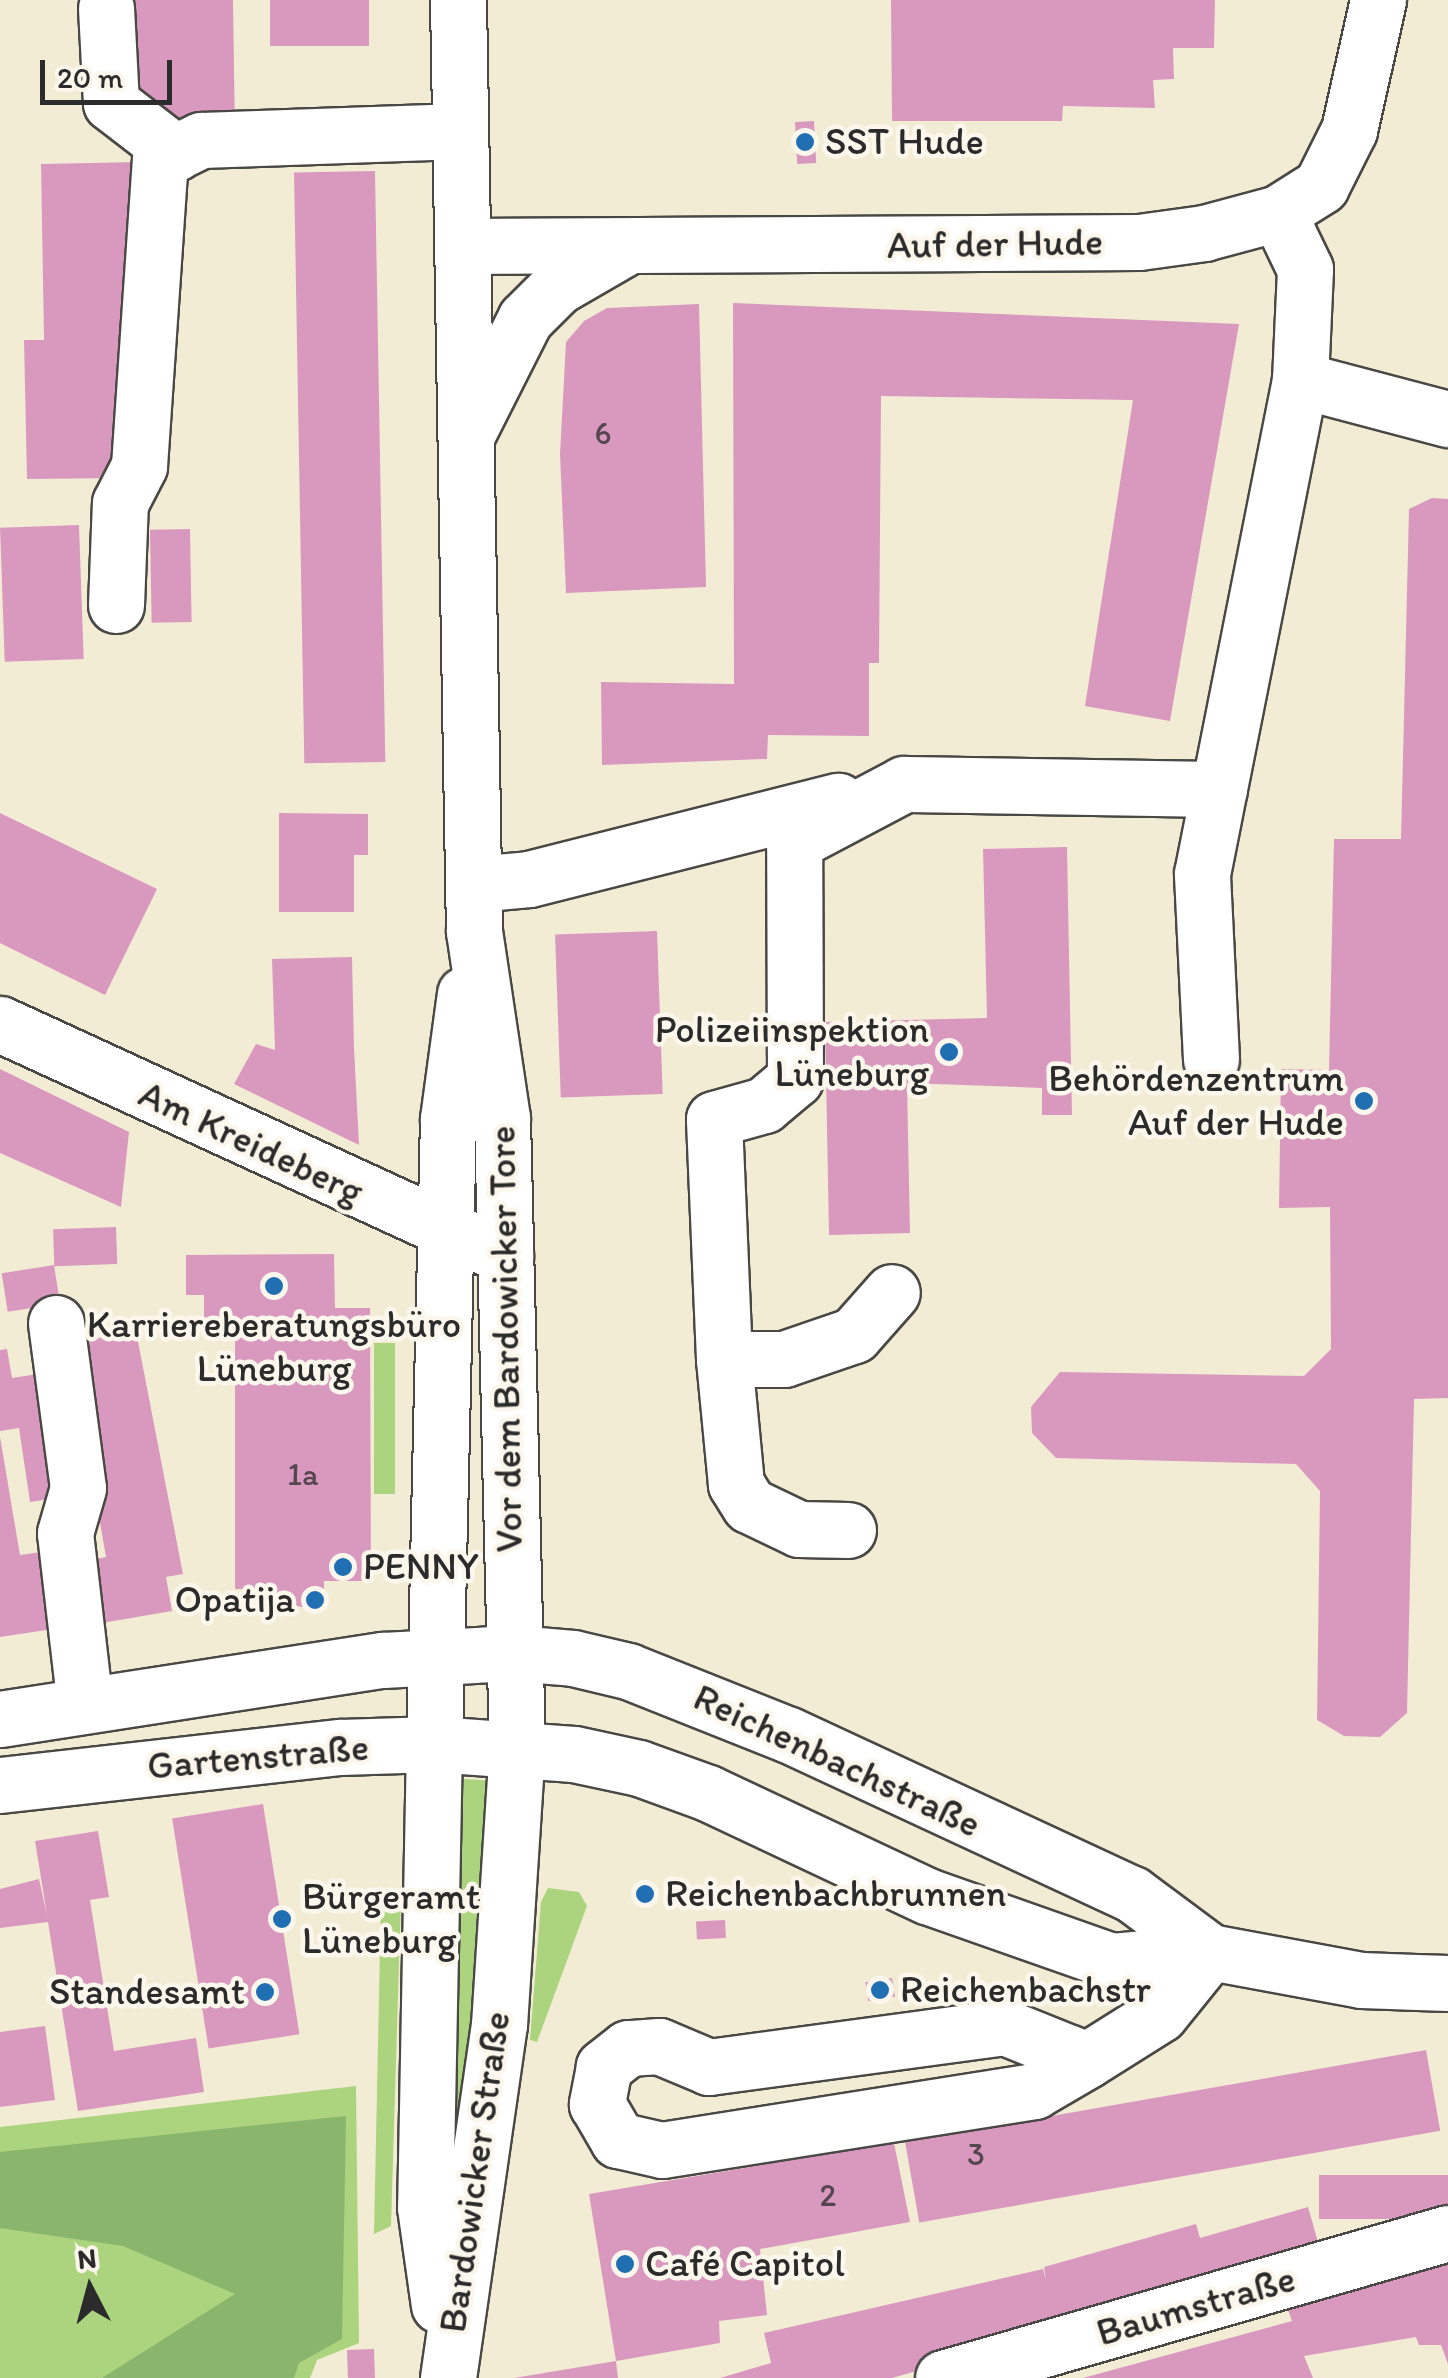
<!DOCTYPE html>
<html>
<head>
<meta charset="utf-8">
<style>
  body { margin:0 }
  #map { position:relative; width:1448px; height:2378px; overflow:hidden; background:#f3ecd5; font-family:Itim,sans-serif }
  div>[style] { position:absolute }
  .green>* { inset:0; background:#acd37d; transform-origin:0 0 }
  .forest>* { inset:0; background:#89b56c }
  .building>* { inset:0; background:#d999bf; transform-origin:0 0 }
  .roads { filter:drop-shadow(2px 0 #494844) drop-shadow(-2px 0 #494844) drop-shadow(0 2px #494844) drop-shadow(0 -2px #494844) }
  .minor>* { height:55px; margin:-27.5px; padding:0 27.5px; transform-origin:27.5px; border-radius:27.5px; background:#fff }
  .major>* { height:55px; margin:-27.5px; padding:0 27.5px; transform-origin:27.5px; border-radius:27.5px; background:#fff }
  .dots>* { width:28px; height:28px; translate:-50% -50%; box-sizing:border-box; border:5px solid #fbf7ec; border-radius:50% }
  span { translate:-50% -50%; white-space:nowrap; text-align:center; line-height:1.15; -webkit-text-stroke:9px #fbf7ec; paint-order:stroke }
  .number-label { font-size:32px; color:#564650 }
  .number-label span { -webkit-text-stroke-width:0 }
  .poi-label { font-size:38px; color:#2b2b2b }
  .left { translate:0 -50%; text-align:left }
  .right { translate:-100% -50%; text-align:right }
  .street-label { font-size:38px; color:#2b2b2b }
  .north { position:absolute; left:40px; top:2238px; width:100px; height:100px; -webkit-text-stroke:8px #fbf7ec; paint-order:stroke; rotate:354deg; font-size:28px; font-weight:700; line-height:40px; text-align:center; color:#2b2b2b }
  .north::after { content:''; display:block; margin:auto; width:35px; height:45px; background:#2b2b2b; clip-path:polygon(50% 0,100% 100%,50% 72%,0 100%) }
  .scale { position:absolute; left:40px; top:60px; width:132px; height:45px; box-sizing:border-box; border:5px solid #2b2b2b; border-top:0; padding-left:12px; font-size:30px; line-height:35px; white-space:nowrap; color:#2b2b2b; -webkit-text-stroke:8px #fbf7ec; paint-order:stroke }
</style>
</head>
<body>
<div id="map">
  <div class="green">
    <i style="left:374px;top:1343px;width:21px;height:151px"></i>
    <i style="clip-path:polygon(448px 1778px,498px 1781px,453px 2217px)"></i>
    <i style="clip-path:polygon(548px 1888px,579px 1892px,587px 1906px,537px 2042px,530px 2040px,541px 1902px)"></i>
    <i style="clip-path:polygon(401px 1897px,391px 2226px,374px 2234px,381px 1901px)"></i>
    <i style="clip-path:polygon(356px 2086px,359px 2343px,317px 2360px,310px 2378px,0 2378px,0 2127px)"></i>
  </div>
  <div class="forest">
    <i style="clip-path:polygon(346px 2116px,342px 2339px,299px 2363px,294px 2378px,102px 2378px,235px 2294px,123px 2246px,0 2228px,0 2152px)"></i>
  </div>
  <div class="building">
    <i style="clip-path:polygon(135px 0,233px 0,235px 135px,187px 135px,125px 103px,140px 85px,125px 73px,139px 56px,125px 44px,137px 30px,121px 17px)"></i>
    <i style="left:270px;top:0;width:99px;height:46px"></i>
    <i style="clip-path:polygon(891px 0,1215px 0,1214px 48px,1173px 48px,1174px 79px,1153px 80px,1155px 108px,1063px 106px,1062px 121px,892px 121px)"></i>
    <i style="left:814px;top:121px;width:42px;height:19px;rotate:87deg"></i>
    <i style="clip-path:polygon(140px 162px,142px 296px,123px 297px,125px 478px,27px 479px,24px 340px,44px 340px,41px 164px)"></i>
    <i style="left:375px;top:171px;width:591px;height:81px;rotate:89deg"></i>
    <i style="clip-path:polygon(733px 303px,1239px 324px,1170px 721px,1085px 706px,1133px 400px,881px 396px,879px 663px,869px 663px,869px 736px,768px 735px,767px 759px,602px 765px,601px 682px,734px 684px)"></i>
    <i style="clip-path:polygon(699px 304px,706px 587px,566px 593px,560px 454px,566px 342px,584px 321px,607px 308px)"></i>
    <i style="clip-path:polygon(1432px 498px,1448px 499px,1448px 1398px,1414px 1399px,1407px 1713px,1380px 1737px,1344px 1736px,1317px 1720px,1320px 1491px,1296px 1464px,1056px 1458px,1032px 1433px,1031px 1407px,1060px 1372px,1304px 1376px,1331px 1349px,1330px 1207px,1279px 1208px,1281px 1069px,1329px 1070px,1334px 839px,1401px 839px,1409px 509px)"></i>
    <i style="left:79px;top:525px;width:134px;height:79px;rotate:88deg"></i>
    <i style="left:190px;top:529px;width:93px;height:40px;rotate:89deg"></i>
    <i style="clip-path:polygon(0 813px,157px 889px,105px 995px,0 943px)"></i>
    <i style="clip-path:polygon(279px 813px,368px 814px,368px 855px,354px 855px,354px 912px,279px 912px)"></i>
    <i style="clip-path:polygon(1067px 847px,1072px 1115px,1042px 1115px,1042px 1088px,907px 1083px,910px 1233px,829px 1235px,825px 1022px,987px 1018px,983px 849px)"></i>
    <i style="left:657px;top:931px;width:163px;height:102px;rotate:88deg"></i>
    <i style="clip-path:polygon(352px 957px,354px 1048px,359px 1145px,234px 1084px,256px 1044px,275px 1050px,272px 959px)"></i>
    <i style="clip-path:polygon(0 1069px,129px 1132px,121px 1207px,0 1153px)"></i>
    <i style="left:116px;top:1227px;width:37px;height:63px;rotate:88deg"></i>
    <i style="clip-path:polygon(334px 1254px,335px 1308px,370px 1308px,371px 1581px,324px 1581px,324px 1607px,255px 1606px,255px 1589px,235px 1589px,235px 1319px,204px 1319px,204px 1295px,186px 1295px,186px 1255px)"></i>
    <i style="left:54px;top:1265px;width:39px;height:53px;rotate:81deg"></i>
    <i style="clip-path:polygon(135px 1326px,183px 1574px,166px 1577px,172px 1611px,102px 1623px,91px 1560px,106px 1557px,74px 1374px,75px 1346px)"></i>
    <i style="clip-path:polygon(7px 1349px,12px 1378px,44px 1373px,62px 1497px,30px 1502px,19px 1428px,0 1431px,0 1350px)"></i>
    <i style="clip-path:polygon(0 1437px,20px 1555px,41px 1552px,53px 1629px,0 1637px)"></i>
    <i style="left:263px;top:1804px;width:233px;height:92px;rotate:81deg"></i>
    <i style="clip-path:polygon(98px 1831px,109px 1897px,90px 1900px,114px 2051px,196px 2038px,204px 2092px,78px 2111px,48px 1922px,0 1928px,0 1889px,39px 1879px,47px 1915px,35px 1841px)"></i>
    <i style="left:725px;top:1920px;width:18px;height:29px;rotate:87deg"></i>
    <i style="left:892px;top:1978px;width:19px;height:27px;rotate:81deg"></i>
    <i style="clip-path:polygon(45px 2026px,55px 2100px,0 2107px,0 2032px)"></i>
    <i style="left:1426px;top:2050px;width:82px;height:529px;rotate:80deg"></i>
    <i style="clip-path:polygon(894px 2143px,910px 2222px,760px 2249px,767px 2315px,719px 2321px,720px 2343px,616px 2361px,618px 2378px,514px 2378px,616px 2361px,589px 2194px)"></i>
    <i style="left:1448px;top:2175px;width:44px;height:129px;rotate:90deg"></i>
    <i style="clip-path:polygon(1308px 2207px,1322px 2256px,892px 2378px,720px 2378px,771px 2363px,764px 2333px,1043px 2269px,1046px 2280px,1044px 2267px,1196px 2224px,1200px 2238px)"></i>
    <i style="clip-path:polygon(1448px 2261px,1448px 2364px,1441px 2345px,1419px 2345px,1416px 2337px,1304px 2356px,1313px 2378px,1083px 2378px,1292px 2321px,1284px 2299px)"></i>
    <i style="left:374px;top:2349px;width:29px;height:27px;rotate:88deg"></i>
  </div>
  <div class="roads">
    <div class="minor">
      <i style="left:106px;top:8px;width:95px;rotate:87deg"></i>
      <i style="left:111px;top:103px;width:82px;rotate:37.6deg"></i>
      <i style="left:462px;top:246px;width:677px;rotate:-0.34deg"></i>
      <i style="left:1139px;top:242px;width:66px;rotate:-7.9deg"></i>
      <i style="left:1204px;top:233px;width:77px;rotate:-15.1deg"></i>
      <i style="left:1278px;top:213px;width:51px;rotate:-32.1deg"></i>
      <i style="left:1321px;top:186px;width:63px;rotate:-63.4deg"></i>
      <i style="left:1349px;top:130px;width:133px;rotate:-77.4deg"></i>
      <i style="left:1300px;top:380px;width:153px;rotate:14.8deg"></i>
      <i style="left:467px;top:434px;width:129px;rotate:-63.2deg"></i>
      <i style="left:525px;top:319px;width:45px;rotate:-45deg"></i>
      <i style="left:557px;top:287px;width:80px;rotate:-30.1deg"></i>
      <i style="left:116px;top:605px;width:102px;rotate:-87.8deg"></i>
      <i style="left:120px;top:503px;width:42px;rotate:-62.8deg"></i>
      <i style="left:139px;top:466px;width:307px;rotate:-86.1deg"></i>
      <i style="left:160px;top:160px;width:46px;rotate:-26deg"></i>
      <i style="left:201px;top:140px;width:259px;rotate:-2deg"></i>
      <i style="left:474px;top:884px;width:55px;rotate:-5.2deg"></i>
      <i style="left:529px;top:879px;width:319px;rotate:-14.2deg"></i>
      <i style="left:0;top:1024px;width:556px;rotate:24.67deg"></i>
      <i style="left:1211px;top:1059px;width:185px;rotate:-92.8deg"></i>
      <i style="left:1202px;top:874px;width:504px;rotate:-78.78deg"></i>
      <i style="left:1300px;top:380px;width:111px;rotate:-87.4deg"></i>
      <i style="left:1305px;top:269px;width:62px;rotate:-115.7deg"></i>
      <i style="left:56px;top:1323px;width:166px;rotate:82.4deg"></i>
      <i style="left:78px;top:1488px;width:47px;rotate:106.1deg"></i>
      <i style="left:65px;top:1533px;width:173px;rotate:83.4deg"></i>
      <i style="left:724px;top:1359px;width:60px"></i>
      <i style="left:784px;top:1359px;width:74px;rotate:-18.9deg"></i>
      <i style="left:854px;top:1335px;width:57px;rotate:-48.5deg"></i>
      <i style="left:848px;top:1530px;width:49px;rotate:-178.8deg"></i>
      <i style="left:799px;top:1529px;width:55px;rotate:-154.4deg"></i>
      <i style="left:749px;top:1505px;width:25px;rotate:-122deg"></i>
      <i style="left:736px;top:1484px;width:126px;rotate:-95.5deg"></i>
      <i style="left:724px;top:1359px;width:240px;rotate:-92.4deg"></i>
      <i style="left:714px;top:1119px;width:52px;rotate:-15.6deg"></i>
      <i style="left:764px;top:1105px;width:40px;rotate:-40deg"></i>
      <i style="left:795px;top:1079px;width:237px;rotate:-90.2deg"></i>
      <i style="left:794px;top:842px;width:124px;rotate:-27.8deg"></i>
      <i style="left:904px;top:784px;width:315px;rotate:0.9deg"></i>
      <i style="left:434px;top:1744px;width:463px;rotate:91.1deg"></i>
      <i style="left:425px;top:2207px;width:99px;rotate:81.9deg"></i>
      <i style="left:1087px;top:2060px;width:88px;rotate:-158.1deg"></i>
      <i style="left:1005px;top:2027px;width:299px;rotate:172.3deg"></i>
      <i style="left:709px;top:2067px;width:54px;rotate:-157.2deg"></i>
      <i style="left:659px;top:2046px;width:31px;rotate:176deg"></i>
      <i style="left:628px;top:2048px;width:31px;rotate:142deg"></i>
      <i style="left:604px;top:2067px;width:38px;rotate:101deg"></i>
      <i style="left:597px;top:2104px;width:42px;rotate:59.7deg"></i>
      <i style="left:618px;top:2140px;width:45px;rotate:12.8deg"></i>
      <i style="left:662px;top:2150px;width:377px;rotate:-9deg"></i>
      <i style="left:1034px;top:2091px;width:61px;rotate:-30.3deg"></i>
      <i style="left:1087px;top:2060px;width:86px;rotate:-32.2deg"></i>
      <i style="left:1160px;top:2014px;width:80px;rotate:-51.1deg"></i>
      <i style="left:448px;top:2378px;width:357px;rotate:-81.8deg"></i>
      <i style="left:499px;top:2025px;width:278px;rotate:-86.3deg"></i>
      <i style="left:943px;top:2378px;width:525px;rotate:-16.02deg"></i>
    </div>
    <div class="major">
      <i style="left:458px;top:0;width:931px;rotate:89.02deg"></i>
      <i style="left:474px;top:931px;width:189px;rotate:81.5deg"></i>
      <i style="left:502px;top:1118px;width:630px;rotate:88.64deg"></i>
      <i style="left:0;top:1719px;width:388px;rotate:-8.8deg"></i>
      <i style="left:383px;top:1660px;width:131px;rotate:-3.1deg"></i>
      <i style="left:514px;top:1653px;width:59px;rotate:4.8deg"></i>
      <i style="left:573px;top:1658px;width:57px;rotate:13.3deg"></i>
      <i style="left:628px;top:1671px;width:173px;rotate:21.7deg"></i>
      <i style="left:789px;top:1735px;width:378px;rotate:24.9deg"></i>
      <i style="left:1132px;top:1894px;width:97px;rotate:36.6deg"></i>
      <i style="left:434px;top:1744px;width:625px;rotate:-88.72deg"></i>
      <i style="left:448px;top:1119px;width:126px;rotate:-82.3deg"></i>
      <i style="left:0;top:1785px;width:342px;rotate:-6.4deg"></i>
      <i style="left:340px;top:1747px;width:94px;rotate:-1.8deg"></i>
      <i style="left:434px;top:1744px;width:140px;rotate:4.1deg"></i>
      <i style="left:574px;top:1754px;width:66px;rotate:12.2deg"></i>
      <i style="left:639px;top:1768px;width:73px;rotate:19.9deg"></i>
      <i style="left:708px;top:1793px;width:242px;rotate:25.2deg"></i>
      <i style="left:927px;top:1896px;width:196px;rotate:19.4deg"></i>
      <i style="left:1112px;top:1961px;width:98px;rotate:-5.2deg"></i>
      <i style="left:1210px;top:1952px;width:154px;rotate:10.5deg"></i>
      <i style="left:1361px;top:1980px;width:87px;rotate:2deg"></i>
    </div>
  </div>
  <div class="dots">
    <i style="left:805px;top:142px;background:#1f6fb2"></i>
    <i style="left:949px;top:1052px;background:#1f6fb2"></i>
    <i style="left:1364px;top:1101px;background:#1f6fb2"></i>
    <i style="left:274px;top:1286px;background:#1f6fb2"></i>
    <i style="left:343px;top:1567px;background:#1f6fb2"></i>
    <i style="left:315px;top:1600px;background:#1f6fb2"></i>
    <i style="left:645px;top:1894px;background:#1f6fb2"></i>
    <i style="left:282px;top:1919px;background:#1f6fb2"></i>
    <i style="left:880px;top:1990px;background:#1f6fb2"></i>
    <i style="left:265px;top:1992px;background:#1f6fb2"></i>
    <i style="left:625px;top:2264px;background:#1f6fb2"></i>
  </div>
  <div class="number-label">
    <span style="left:603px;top:433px">6</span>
    <span style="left:303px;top:1474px">1a</span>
    <span style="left:976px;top:2154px">3</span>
    <span style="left:828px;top:2195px">2</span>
  </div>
  <div class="poi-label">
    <span class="left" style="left:825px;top:142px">SST Hude</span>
    <span class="right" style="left:929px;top:1052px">Polizeiinspektion<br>Lüneburg</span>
    <span class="right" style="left:1344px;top:1101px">Behördenzentrum<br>Auf der Hude</span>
    <span style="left:274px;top:1347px">Karriereberatungsbüro<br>Lüneburg</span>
    <span class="left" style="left:363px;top:1567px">PENNY</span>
    <span class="right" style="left:295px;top:1600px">Opatija</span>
    <span class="left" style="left:665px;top:1894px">Reichenbachbrunnen</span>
    <span class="left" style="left:302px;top:1919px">Bürgeramt<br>Lüneburg</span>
    <span class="left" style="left:900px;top:1990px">Reichenbachstr</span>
    <span class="right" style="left:245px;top:1992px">Standesamt</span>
    <span class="left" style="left:645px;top:2264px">Café Capitol</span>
  </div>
  <div class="street-label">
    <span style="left:995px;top:244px;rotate:-1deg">Auf der Hude</span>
    <span style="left:251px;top:1143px;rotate:25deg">Am Kreideberg</span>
    <span style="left:506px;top:1339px;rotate:-91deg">Vor dem Bardowicker Tore</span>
    <span style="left:258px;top:1757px;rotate:-5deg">Gartenstraße</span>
    <span style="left:837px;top:1761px;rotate:25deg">Reichenbachstraße</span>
    <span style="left:475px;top:2172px;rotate:-82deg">Bardowicker Straße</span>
    <span style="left:1196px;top:2306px;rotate:-16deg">Baumstraße</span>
  </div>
  <div class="north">N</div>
  <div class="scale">20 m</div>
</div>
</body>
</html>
